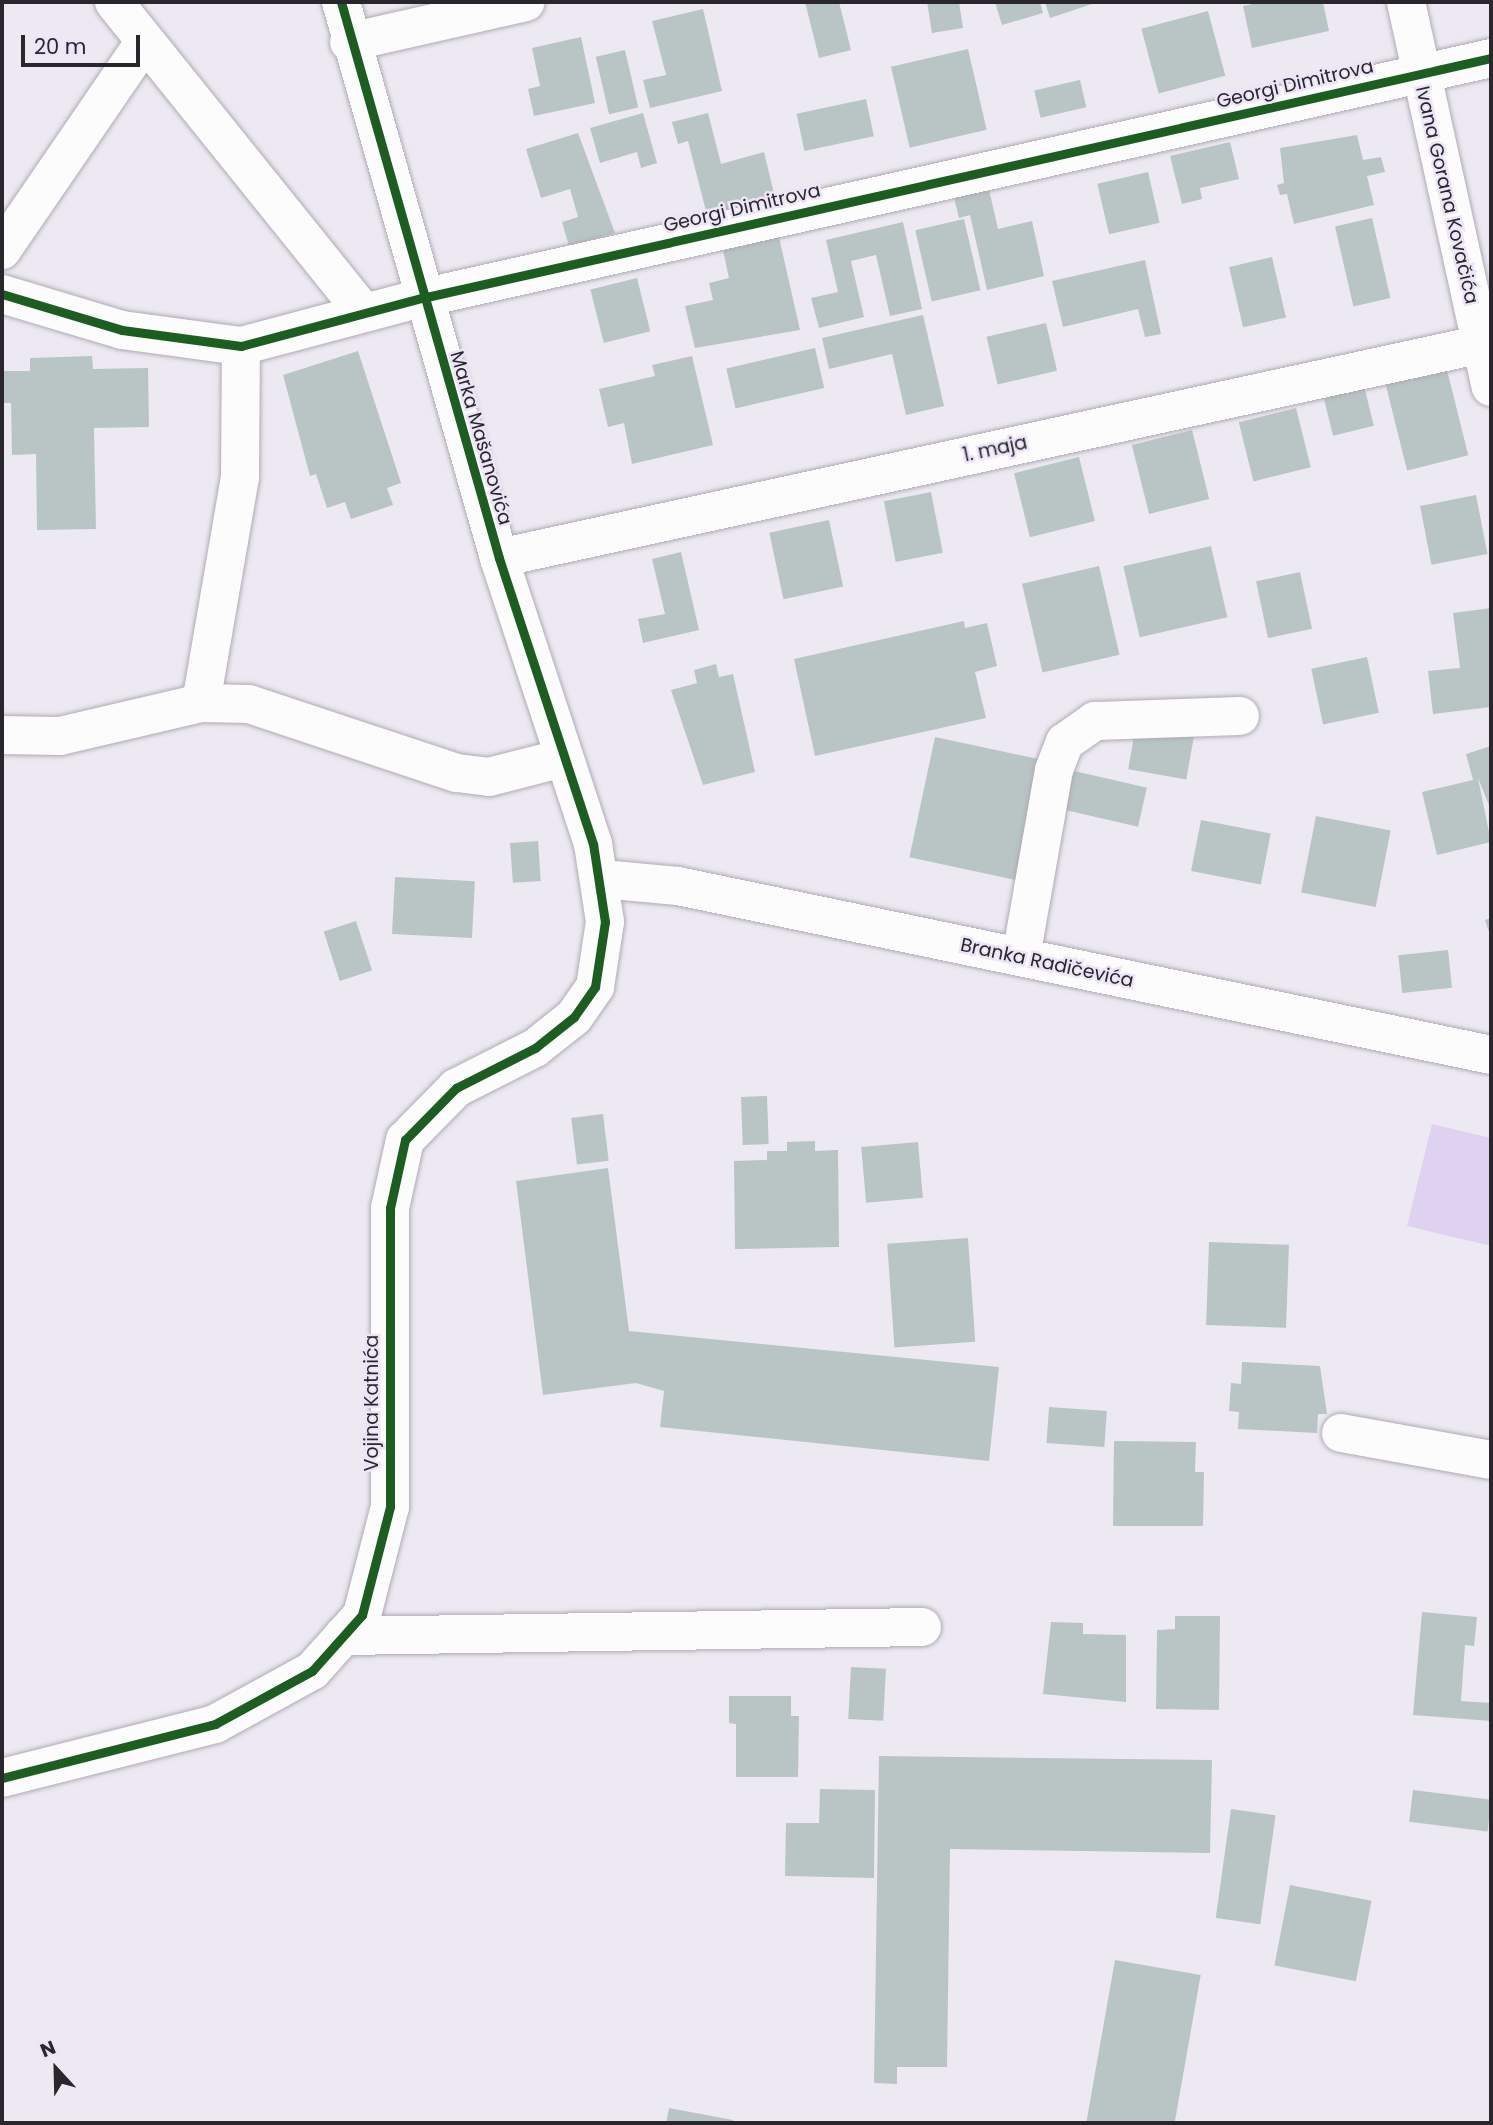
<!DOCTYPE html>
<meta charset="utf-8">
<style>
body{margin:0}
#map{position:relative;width:1493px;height:2125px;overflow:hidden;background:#ede9f3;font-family:Poppins,sans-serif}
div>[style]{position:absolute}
.green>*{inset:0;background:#dfd2f1}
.building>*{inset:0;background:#b9c5c4;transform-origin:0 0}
.roads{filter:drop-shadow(0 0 2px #aeabb3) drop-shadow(0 0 2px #aeabb3)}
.minor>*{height:38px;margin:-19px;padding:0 19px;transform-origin:19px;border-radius:19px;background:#fcfcfd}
.cycleway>*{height:9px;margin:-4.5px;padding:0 4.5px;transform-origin:4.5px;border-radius:4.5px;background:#1b5e20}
span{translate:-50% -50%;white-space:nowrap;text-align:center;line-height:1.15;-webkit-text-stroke:5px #ece5f7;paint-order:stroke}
.street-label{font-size:19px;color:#29262d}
.frame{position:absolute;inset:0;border:4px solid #29262d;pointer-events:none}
.north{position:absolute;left:21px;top:2034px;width:70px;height:70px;-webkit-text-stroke:5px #ece5f7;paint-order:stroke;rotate:338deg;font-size:19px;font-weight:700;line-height:28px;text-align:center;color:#29262d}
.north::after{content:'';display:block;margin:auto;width:24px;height:32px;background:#29262d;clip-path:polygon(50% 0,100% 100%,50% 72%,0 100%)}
.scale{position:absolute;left:21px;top:35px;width:119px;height:32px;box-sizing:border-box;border:4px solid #29262d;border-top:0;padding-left:9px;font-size:21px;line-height:24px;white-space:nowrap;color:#29262d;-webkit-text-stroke:5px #ece5f7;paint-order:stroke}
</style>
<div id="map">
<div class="green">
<div style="clip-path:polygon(1432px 1124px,1491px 1138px,1491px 1246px,1407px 1226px)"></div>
</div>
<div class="building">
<div style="clip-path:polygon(805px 2px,839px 2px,851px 50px,819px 58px)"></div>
<div style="clip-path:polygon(927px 2px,959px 2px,963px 28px,932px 33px)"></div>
<div style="clip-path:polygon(995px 2px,1040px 2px,1043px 13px,1002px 25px)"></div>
<div style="clip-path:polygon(1045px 2px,1098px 2px,1050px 18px)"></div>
<div style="clip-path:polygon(1262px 2px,1323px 2px,1329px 31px,1252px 48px,1243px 6px)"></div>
<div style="clip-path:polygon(703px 9px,722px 91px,650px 108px,643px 80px,666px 75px,652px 21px)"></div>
<div style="left:1208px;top:11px;width:67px;height:69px;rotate:75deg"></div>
<div style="clip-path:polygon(581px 37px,595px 103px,534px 116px,528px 89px,540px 86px,532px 48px)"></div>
<div style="left:968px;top:49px;width:83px;height:79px;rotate:77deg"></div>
<div style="left:625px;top:50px;width:59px;height:30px;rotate:77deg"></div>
<div style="left:1080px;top:80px;width:28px;height:47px;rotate:77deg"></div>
<div style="left:866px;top:99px;width:38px;height:71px;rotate:78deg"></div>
<div style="clip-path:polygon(643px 113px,657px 163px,641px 168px,637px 152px,600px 163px,590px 128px)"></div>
<div style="clip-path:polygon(708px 113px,721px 164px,764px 152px,776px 202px,708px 219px,688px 141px,678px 144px,672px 122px)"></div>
<div style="clip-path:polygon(578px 133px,615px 233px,569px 246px,562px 222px,578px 217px,570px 189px,541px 198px,526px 149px)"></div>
<div style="clip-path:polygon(1357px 135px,1363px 160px,1381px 157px,1385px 172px,1367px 176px,1374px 205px,1294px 224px,1287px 194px,1280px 195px,1277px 185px,1284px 183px,1280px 148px)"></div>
<div style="clip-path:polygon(1230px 142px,1239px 179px,1200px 188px,1202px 199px,1182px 204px,1170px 156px)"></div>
<div style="left:1148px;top:172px;width:52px;height:52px;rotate:77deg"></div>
<div style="clip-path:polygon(988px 185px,998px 229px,1032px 221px,1044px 276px,987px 290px,970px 215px,959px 218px,953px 193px)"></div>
<div style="left:1372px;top:218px;width:82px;height:38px;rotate:77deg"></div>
<div style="left:964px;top:219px;width:73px;height:50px;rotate:77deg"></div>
<div style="clip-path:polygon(903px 222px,922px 309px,890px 316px,876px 255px,851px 261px,864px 317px,819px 328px,811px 298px,838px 292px,826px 240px)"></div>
<div style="clip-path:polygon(779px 237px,800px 330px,695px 348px,685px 306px,713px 300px,709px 283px,729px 278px,723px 250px)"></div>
<div style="left:1272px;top:257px;width:62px;height:44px;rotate:77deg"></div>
<div style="clip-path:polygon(1145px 260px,1161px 334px,1145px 337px,1138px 309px,1063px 327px,1052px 281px)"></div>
<div style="left:637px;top:278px;width:55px;height:48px;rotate:76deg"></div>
<div style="clip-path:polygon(923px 315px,944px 406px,906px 415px,892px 354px,829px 369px,822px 338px)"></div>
<div style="left:1046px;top:323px;width:49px;height:61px;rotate:77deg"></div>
<div style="left:815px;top:348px;width:41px;height:91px;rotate:77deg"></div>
<div style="clip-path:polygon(358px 351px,401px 483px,387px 488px,393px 505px,351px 519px,345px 502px,327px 508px,316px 474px,310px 476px,283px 375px)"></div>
<div style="clip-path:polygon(92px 356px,93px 369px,148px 368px,149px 427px,94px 428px,96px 529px,37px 530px,36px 454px,12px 455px,11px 403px,2px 403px,2px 371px,30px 371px,30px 358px)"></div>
<div style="clip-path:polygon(692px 356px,713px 445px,632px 464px,624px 423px,608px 427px,599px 389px,655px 376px,652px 365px)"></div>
<div style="left:1446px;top:366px;width:92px;height:63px;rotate:76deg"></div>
<div style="left:1363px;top:382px;width:45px;height:42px;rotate:76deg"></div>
<div style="left:1296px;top:408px;width:61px;height:59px;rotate:76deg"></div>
<div style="left:1192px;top:430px;width:71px;height:62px;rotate:76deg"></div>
<div style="left:1079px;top:457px;width:66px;height:67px;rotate:76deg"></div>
<div style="left:931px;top:492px;width:62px;height:48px;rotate:79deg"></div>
<div style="left:1476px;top:495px;width:60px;height:57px;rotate:79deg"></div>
<div style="left:829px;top:520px;width:68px;height:61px;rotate:78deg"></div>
<div style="left:1211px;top:546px;width:73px;height:90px;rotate:77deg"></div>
<div style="clip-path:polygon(681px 552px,699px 630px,643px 643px,638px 619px,665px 614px,652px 559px)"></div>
<div style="left:1099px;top:566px;width:91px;height:79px;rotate:77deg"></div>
<div style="left:1300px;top:572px;width:58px;height:45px;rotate:78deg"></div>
<div style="clip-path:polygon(1491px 608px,1491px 707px,1433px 714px,1428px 671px,1460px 668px,1453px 613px)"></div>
<div style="clip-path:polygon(964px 621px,965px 628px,987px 623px,997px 666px,975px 672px,986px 718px,815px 756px,794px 659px)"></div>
<div style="left:1367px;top:657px;width:57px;height:57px;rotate:78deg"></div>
<div style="clip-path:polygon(716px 664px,719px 677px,733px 674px,755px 772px,703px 785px,671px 690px,697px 683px,694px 670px)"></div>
<div style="left:1136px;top:725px;width:59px;height:45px;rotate:10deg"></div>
<div style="left:935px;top:737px;width:118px;height:123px;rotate:12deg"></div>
<div style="clip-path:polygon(1491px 746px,1491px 810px,1478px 778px,1491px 842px,1437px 855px,1422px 792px,1473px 780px,1466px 754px)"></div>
<div style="left:1070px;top:770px;width:79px;height:40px;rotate:13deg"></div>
<div style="left:1316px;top:816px;width:76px;height:78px;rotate:11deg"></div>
<div style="left:1201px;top:820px;width:71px;height:52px;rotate:11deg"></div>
<div style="left:538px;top:841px;width:40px;height:28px;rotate:86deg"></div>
<div style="left:395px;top:877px;width:80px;height:57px;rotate:3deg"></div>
<div style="clip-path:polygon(1491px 918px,1491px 938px,1485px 920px)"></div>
<div style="left:356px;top:921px;width:52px;height:34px;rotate:72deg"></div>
<div style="left:1448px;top:950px;width:38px;height:50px;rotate:84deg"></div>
<div style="left:767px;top:1096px;width:48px;height:26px;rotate:88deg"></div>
<div style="left:603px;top:1114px;width:47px;height:32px;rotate:83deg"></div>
<div style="clip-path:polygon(815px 1141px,815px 1151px,838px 1150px,839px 1247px,735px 1249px,734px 1161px,767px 1160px,767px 1151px,787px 1151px,787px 1142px)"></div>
<div style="left:918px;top:1142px;width:56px;height:57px;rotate:85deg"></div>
<div style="clip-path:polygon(608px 1168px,629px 1331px,999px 1367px,989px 1461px,660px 1427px,664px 1391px,636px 1383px,543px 1395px,516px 1181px)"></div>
<div style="left:968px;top:1238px;width:104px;height:81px;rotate:86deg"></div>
<div style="left:1209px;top:1242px;width:80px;height:83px;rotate:2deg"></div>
<div style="clip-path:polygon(1242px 1362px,1320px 1366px,1327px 1414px,1318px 1414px,1317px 1433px,1238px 1429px,1239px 1412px,1229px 1411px,1231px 1383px,1241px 1384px)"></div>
<div style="left:1049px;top:1407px;width:58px;height:36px;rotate:4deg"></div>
<div style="clip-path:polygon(1114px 1441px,1196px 1442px,1195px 1472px,1204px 1472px,1203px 1526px,1113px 1526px)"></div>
<div style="clip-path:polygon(1422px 1612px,1477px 1617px,1474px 1646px,1465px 1645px,1461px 1701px,1491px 1703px,1491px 1721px,1413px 1715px)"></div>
<div style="clip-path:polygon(1175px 1616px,1220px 1616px,1219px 1710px,1156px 1709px,1157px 1630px,1175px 1629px)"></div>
<div style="clip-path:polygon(1051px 1622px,1083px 1623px,1083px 1634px,1126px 1635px,1126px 1702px,1043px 1694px)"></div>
<div style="left:851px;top:1667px;width:35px;height:52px;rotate:3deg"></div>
<div style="clip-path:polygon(729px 1696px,791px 1696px,791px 1716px,799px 1716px,798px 1777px,736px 1777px,736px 1724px,729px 1723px)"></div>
<div style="clip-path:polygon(879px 1756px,1212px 1760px,1210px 1853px,950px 1849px,947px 2067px,897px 2067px,897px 2084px,874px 2083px)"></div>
<div style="clip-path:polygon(820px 1789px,875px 1790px,874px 1878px,785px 1876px,786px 1823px,819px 1823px)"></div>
<div style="left:1413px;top:1790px;width:79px;height:32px;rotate:7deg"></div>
<div style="left:1231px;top:1809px;width:45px;height:110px;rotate:8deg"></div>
<div style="left:1290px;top:1885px;width:83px;height:82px;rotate:11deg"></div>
<div style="left:1115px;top:1960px;width:87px;height:166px;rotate:10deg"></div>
<div style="clip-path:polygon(669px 2108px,733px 2120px,732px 2123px,666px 2123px)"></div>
</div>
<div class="roads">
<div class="minor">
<div style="left:114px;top:2px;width:399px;rotate:51.2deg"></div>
<div style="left:1406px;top:2px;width:394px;rotate:77.6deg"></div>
<div style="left:349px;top:42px;width:181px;rotate:-12.7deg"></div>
<div style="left:2px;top:250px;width:250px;rotate:-55.6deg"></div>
<div style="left:2px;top:294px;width:125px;rotate:16.7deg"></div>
<div style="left:122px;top:330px;width:120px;rotate:7.7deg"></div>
<div style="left:241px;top:346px;width:187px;rotate:-14.9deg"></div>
<div style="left:422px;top:298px;width:1096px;rotate:-12.65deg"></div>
<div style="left:499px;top:558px;width:1015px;rotate:-12.28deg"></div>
<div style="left:201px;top:703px;width:228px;rotate:-80.2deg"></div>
<div style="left:240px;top:478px;width:132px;rotate:-89.6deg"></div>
<div style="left:2px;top:735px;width:58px;rotate:1deg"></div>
<div style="left:60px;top:736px;width:145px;rotate:-13.2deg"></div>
<div style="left:201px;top:703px;width:48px;rotate:1.2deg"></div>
<div style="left:249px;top:704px;width:219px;rotate:18.4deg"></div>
<div style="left:457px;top:773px;width:32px;rotate:7deg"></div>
<div style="left:489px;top:777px;width:76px;rotate:-14.4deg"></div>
<div style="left:602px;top:879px;width:76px;rotate:5.3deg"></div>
<div style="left:678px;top:886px;width:830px;rotate:11.74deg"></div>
<div style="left:1021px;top:957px;width:190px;rotate:-80deg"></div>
<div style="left:1054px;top:770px;width:30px;rotate:-69deg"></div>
<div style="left:1065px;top:742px;width:37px;rotate:-35deg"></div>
<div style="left:1095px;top:721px;width:145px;rotate:-2deg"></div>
<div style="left:1341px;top:1433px;width:152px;rotate:10.2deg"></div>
<div style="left:343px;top:1636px;width:579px;rotate:-0.89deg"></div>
<div style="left:2px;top:1778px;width:220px;rotate:-14.2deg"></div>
<div style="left:215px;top:1724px;width:111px;rotate:-28.7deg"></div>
<div style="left:312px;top:1671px;width:75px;rotate:-48.2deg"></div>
<div style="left:362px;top:1615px;width:112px;rotate:-75.5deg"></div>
<div style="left:390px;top:1507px;width:299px;rotate:-90deg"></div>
<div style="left:390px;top:1208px;width:70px;rotate:-77.6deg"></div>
<div style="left:405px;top:1140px;width:73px;rotate:-45.6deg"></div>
<div style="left:456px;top:1088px;width:89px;rotate:-26.9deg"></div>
<div style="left:535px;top:1048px;width:50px;rotate:-38.5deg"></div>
<div style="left:574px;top:1017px;width:37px;rotate:-55deg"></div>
<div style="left:595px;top:987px;width:66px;rotate:-81.3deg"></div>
<div style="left:605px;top:922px;width:79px;rotate:-98.7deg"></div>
<div style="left:593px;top:844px;width:301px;rotate:-108.2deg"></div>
<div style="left:499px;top:558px;width:578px;rotate:-105.86deg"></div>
</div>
</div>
<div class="cycleway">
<div style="left:2px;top:294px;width:125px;rotate:16.7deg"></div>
<div style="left:122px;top:330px;width:120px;rotate:7.7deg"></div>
<div style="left:241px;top:346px;width:187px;rotate:-14.9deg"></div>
<div style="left:422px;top:298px;width:1096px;rotate:-12.65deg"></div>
<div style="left:2px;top:1778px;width:220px;rotate:-14.2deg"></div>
<div style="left:215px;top:1724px;width:111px;rotate:-28.7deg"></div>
<div style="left:312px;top:1671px;width:75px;rotate:-48.2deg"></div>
<div style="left:362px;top:1615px;width:112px;rotate:-75.5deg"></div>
<div style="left:390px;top:1507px;width:299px;rotate:-90deg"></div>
<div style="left:390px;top:1208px;width:70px;rotate:-77.6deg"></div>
<div style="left:405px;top:1140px;width:73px;rotate:-45.6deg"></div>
<div style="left:456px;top:1088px;width:89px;rotate:-26.9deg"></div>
<div style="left:535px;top:1048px;width:50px;rotate:-38.5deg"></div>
<div style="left:574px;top:1017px;width:37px;rotate:-55deg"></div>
<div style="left:595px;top:987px;width:66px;rotate:-81.3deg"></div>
<div style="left:605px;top:922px;width:79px;rotate:-98.7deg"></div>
<div style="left:593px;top:844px;width:301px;rotate:-108.2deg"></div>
<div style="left:499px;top:558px;width:578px;rotate:-105.86deg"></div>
</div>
<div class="street-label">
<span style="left:1295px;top:84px;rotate:-13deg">Georgi Dimitrova</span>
<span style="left:1447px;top:195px;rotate:77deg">Ivana Gorana Kovačića</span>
<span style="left:742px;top:208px;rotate:-13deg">Georgi Dimitrova</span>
<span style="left:481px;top:438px;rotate:74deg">Marka Mašanovića</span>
<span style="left:995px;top:449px;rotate:-12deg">1. maja</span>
<span style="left:1047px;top:963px;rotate:12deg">Branka Radičevića</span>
<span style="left:372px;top:1403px;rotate:-90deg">Vojina Katnića</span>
</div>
<div class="frame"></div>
<div class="north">N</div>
<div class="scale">20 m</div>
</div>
